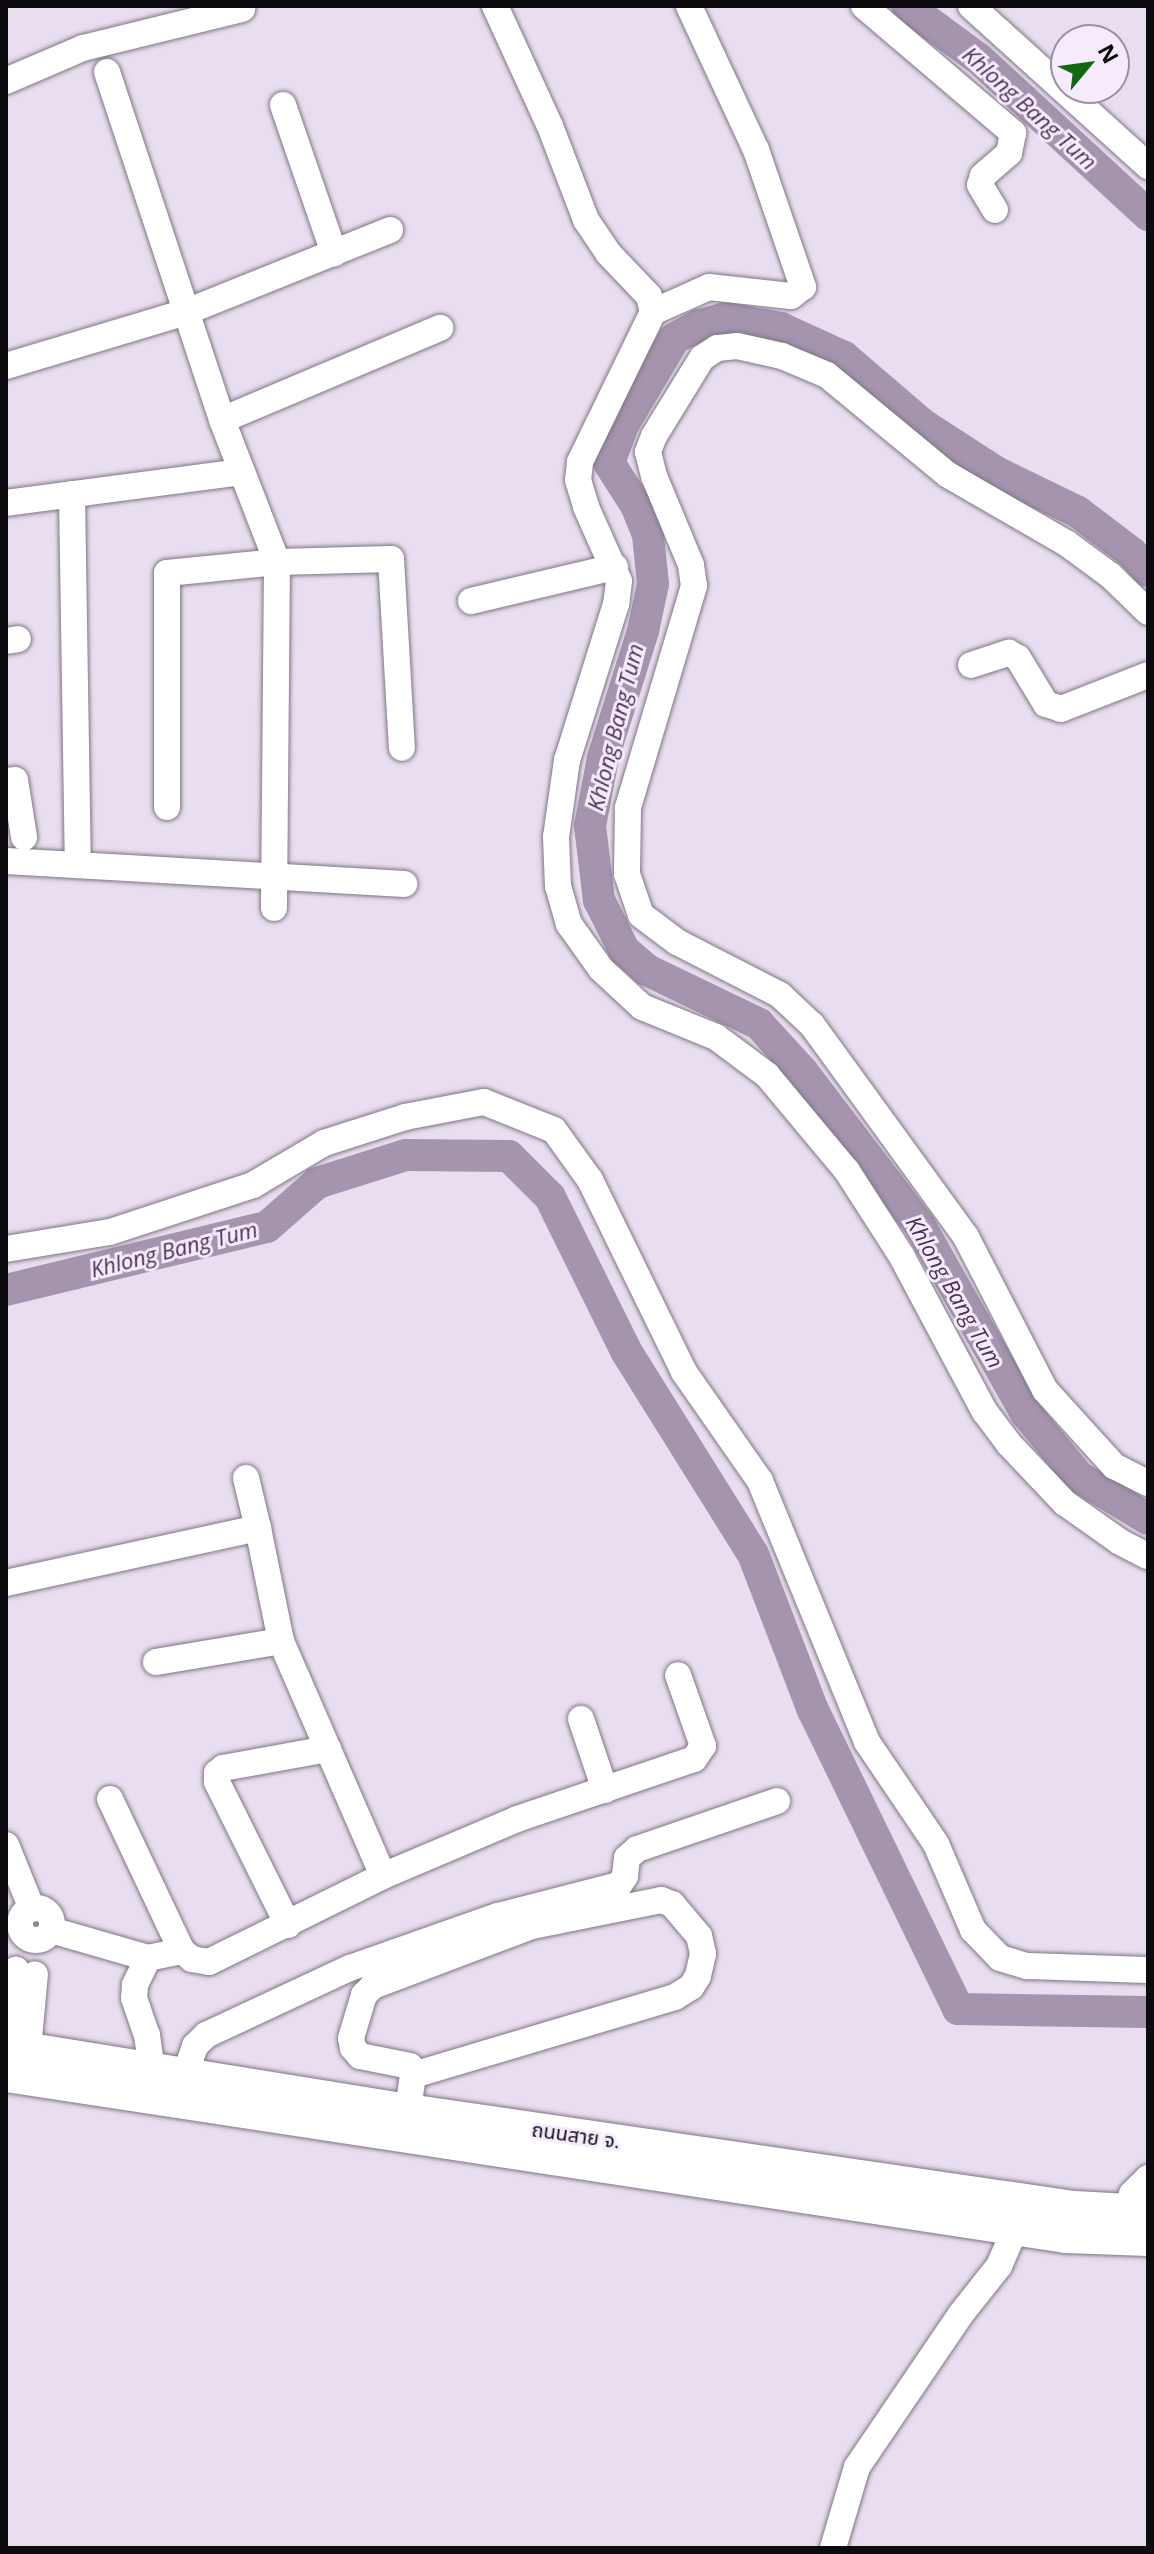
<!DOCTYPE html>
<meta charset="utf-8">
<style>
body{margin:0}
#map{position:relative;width:1154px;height:2554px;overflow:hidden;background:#e9deef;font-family:"Open Sans","Noto Sans Thai",sans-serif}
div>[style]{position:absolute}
.river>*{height:32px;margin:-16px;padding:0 16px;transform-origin:16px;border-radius:16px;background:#a494ae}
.roads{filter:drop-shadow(0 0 2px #7f7585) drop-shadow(0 0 2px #7f7585)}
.minor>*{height:26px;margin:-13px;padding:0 13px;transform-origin:13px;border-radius:13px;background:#fff}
.minor>.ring{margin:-13px;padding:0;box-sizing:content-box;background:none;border:26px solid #fff;border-radius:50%}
.major>*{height:32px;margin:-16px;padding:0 16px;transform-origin:16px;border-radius:16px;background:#fff}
span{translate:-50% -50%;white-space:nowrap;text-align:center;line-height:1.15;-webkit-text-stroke:6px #f6ebfd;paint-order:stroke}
.street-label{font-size:20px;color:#0e0b10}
.water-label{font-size:22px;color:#493057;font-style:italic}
.frame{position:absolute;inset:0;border:8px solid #0e0b10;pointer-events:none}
.north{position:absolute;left:1050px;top:24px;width:80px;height:80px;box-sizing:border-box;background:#f6ebfd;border:2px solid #99919e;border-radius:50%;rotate:61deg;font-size:22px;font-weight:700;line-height:32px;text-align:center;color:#0e0b10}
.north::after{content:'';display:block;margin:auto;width:28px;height:36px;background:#11680e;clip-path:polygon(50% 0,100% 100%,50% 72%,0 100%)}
</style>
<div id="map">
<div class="river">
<div style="left:907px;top:6px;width:89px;rotate:36.4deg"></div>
<div style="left:979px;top:59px;width:230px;rotate:42.7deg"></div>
<div style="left:1148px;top:571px;width:24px;rotate:-132deg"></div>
<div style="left:1132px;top:553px;width:68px;rotate:-142.8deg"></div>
<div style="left:1078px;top:512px;width:91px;rotate:-154deg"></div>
<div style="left:996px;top:472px;width:88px;rotate:-147deg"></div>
<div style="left:922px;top:424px;width:103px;rotate:-139.3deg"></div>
<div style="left:844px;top:357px;width:69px;rotate:-155.3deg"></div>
<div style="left:781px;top:328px;width:56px;rotate:-169.7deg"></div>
<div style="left:726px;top:318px;width:28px;rotate:165deg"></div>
<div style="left:699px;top:325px;width:29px;rotate:151deg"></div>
<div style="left:674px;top:339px;width:100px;rotate:120.7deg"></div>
<div style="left:623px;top:425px;width:40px;rotate:110.2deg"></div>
<div style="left:609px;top:463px;width:50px;rotate:57.3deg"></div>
<div style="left:636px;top:505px;width:32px;rotate:68deg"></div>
<div style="left:648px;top:535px;width:49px;rotate:84.2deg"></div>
<div style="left:653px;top:584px;width:48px;rotate:102deg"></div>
<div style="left:643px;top:631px;width:133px;rotate:107.5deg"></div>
<div style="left:603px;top:758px;width:69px;rotate:100.8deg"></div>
<div style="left:590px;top:826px;width:75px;rotate:83.1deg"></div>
<div style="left:599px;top:900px;width:56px;rotate:63.4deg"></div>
<div style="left:624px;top:950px;width:30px;rotate:41deg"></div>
<div style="left:647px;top:970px;width:124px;rotate:25.7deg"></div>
<div style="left:759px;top:1024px;width:64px;rotate:47.5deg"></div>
<div style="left:802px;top:1071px;width:195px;rotate:52.7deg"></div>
<div style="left:920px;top:1226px;width:215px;rotate:60.5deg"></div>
<div style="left:1026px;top:1413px;width:83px;rotate:50.4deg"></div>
<div style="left:1079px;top:1477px;width:81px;rotate:31.3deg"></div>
<div style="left:6px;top:1290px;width:268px;rotate:-13.6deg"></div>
<div style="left:267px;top:1227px;width:67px;rotate:-41.3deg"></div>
<div style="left:317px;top:1183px;width:93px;rotate:-17.5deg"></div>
<div style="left:406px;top:1155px;width:103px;rotate:0.6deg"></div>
<div style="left:509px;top:1156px;width:58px;rotate:45deg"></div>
<div style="left:550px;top:1197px;width:172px;rotate:63.7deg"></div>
<div style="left:626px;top:1351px;width:239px;rotate:58deg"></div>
<div style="left:753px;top:1554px;width:167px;rotate:69deg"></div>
<div style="left:813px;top:1710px;width:332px;rotate:64.1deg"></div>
<div style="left:958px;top:2009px;width:190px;rotate:0.9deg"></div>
</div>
<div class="roads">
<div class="minor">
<div style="left:495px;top:6px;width:132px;rotate:65.4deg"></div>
<div style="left:550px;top:126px;width:101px;rotate:69deg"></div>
<div style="left:586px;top:220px;width:40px;rotate:56deg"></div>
<div style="left:608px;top:253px;width:59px;rotate:46.4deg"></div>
<div style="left:649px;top:296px;width:16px;rotate:76deg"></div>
<div style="left:653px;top:312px;width:167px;rotate:116deg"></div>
<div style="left:580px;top:462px;width:18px;rotate:96deg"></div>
<div style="left:578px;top:480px;width:28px;rotate:73deg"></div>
<div style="left:586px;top:507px;width:81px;rotate:66deg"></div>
<div style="left:619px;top:581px;width:23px;rotate:97deg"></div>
<div style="left:616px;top:604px;width:164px;rotate:107.4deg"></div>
<div style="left:567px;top:760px;width:78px;rotate:98.1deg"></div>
<div style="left:556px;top:837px;width:49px;rotate:87.7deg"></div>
<div style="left:558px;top:886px;width:40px;rotate:74deg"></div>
<div style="left:569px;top:924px;width:55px;rotate:54.6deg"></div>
<div style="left:601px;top:969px;width:56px;rotate:42.8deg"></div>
<div style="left:642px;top:1007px;width:80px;rotate:22.1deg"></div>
<div style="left:716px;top:1037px;width:64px;rotate:36.7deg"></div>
<div style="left:767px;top:1075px;width:125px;rotate:50.2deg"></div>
<div style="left:847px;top:1171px;width:100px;rotate:57.3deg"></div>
<div style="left:901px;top:1255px;width:178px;rotate:61.9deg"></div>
<div style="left:985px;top:1412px;width:39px;rotate:53deg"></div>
<div style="left:1008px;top:1443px;width:83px;rotate:46.5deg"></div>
<div style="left:1065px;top:1503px;width:67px;rotate:35.3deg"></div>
<div style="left:1120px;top:1542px;width:31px;rotate:27deg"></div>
<div style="left:864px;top:6px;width:196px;rotate:40.4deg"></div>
<div style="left:1013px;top:133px;width:20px;rotate:101deg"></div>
<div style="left:1009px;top:153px;width:35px;rotate:139deg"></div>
<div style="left:983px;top:176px;width:9px;rotate:108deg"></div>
<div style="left:980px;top:185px;width:29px;rotate:59deg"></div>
<div style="left:971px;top:6px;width:239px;rotate:42.1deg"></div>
<div style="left:107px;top:72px;width:367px;rotate:71.7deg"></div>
<div style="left:222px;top:420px;width:152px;rotate:68.8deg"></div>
<div style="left:277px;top:562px;width:346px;rotate:90.5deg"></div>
<div style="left:6px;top:81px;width:84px;rotate:-23.2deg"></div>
<div style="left:83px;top:48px;width:164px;rotate:-13.8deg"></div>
<div style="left:283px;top:105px;width:157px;rotate:71deg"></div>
<div style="left:653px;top:312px;width:61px;rotate:-24.1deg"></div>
<div style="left:709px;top:287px;width:82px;rotate:6.3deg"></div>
<div style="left:791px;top:296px;width:15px;rotate:-37deg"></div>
<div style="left:803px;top:287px;width:145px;rotate:-108.9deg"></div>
<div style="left:756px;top:150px;width:159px;rotate:-115deg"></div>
<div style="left:6px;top:366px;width:188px;rotate:-16.7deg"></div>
<div style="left:186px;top:312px;width:220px;rotate:-21.9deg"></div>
<div style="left:222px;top:420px;width:237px;rotate:-22.9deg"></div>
<div style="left:72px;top:494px;width:371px;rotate:89.1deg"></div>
<div style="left:6px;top:503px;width:236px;rotate:-7.5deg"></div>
<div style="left:471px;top:601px;width:148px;rotate:-13.3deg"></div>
<div style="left:1148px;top:612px;width:52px;rotate:-135.8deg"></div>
<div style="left:1111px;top:576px;width:56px;rotate:-143.7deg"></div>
<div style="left:1066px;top:543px;width:136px;rotate:-150deg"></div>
<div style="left:948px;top:475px;width:157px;rotate:-140.4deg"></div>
<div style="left:827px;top:375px;width:49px;rotate:-157.1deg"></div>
<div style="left:782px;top:356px;width:46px;rotate:-167.5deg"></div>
<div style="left:737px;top:346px;width:20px;rotate:174deg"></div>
<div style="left:717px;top:348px;width:18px;rotate:146deg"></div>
<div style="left:702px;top:358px;width:92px;rotate:121.6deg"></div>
<div style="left:654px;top:436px;width:17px;rotate:111deg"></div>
<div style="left:648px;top:452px;width:25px;rotate:76deg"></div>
<div style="left:654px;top:476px;width:96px;rotate:67.4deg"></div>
<div style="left:691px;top:565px;width:21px;rotate:82deg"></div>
<div style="left:694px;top:586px;width:232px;rotate:106.6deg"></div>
<div style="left:628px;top:808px;width:66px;rotate:90.9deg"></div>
<div style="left:627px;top:874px;width:43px;rotate:71.1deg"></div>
<div style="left:641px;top:915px;width:45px;rotate:36.9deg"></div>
<div style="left:677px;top:942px;width:116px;rotate:27.2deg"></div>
<div style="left:780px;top:995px;width:44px;rotate:43.2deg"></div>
<div style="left:812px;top:1025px;width:262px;rotate:54deg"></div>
<div style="left:966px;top:1237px;width:172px;rotate:62.7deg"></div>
<div style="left:1045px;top:1390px;width:103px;rotate:47.8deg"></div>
<div style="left:1114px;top:1466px;width:38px;rotate:27deg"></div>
<div style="left:6px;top:641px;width:12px;rotate:-9deg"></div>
<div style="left:971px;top:665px;width:40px;rotate:-18deg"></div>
<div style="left:1009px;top:653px;width:10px;rotate:29deg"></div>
<div style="left:1018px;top:658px;width:54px;rotate:58.7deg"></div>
<div style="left:1046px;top:704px;width:16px;rotate:18deg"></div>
<div style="left:1061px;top:709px;width:93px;rotate:-21.3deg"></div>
<div style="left:6px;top:781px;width:9px;rotate:-6deg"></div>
<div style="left:15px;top:780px;width:58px;rotate:81deg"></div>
<div style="left:167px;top:807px;width:234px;rotate:-90deg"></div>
<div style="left:167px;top:573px;width:111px;rotate:-5.7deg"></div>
<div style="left:277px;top:562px;width:114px;rotate:-1.5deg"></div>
<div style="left:391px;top:559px;width:189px;rotate:86.7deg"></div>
<div style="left:6px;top:861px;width:399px;rotate:3.3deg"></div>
<div style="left:6px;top:1249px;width:105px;rotate:-9.3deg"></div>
<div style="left:110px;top:1232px;width:151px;rotate:-18.2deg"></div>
<div style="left:253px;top:1185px;width:82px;rotate:-30.6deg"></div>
<div style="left:324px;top:1143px;width:85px;rotate:-17.8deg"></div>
<div style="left:405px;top:1117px;width:80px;rotate:-10.8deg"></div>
<div style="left:484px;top:1102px;width:75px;rotate:21.8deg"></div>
<div style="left:554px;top:1130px;width:62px;rotate:54.2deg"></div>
<div style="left:590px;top:1180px;width:214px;rotate:63.9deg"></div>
<div style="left:684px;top:1372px;width:133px;rotate:55.1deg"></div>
<div style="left:760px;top:1481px;width:282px;rotate:67.7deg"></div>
<div style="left:867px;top:1742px;width:123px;rotate:55.9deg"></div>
<div style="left:936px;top:1844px;width:94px;rotate:66.7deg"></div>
<div style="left:973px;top:1930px;width:39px;rotate:46deg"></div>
<div style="left:1000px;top:1958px;width:28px;rotate:17deg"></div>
<div style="left:1027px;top:1966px;width:121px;rotate:1.9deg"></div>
<div style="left:246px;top:1478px;width:51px;rotate:76.5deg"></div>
<div style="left:6px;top:1583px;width:258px;rotate:-12.3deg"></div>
<div style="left:258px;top:1528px;width:115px;rotate:78.5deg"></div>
<div style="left:281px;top:1641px;width:256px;rotate:66.5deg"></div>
<div style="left:156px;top:1662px;width:127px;rotate:-9.5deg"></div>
<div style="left:581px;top:1719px;width:75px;rotate:71.3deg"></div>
<div style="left:110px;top:1799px;width:168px;rotate:64.7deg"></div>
<div style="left:182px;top:1951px;width:13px;rotate:39deg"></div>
<div style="left:192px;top:1959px;width:17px;rotate:10deg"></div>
<div style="left:209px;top:1962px;width:194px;rotate:-26.3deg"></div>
<div style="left:383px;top:1876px;width:146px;rotate:-23deg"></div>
<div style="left:517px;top:1819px;width:187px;rotate:-18.7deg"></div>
<div style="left:694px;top:1759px;width:16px;rotate:-55deg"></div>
<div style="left:703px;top:1746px;width:75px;rotate:-109.4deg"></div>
<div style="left:6px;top:1845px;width:69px;rotate:67.9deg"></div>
<div class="ring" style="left:20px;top:1908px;width:6px;height:6px"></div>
<div style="left:288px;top:1925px;width:160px;rotate:-116.4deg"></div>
<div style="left:217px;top:1782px;width:9px;rotate:-90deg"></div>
<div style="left:217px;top:1773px;width:8px;rotate:-40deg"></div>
<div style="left:223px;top:1768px;width:107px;rotate:-10.3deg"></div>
<div style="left:51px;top:1930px;width:101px;rotate:16.1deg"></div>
<div style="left:148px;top:1958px;width:35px;rotate:-12deg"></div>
<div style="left:148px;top:1958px;width:30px;rotate:116deg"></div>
<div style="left:135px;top:1985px;width:13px;rotate:94deg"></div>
<div style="left:134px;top:1998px;width:39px;rotate:71deg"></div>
<div style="left:147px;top:2035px;width:35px;rotate:82deg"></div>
<div style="left:7px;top:2045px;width:76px;rotate:-83.2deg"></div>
<div style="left:28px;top:2049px;width:75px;rotate:-84.7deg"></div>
<div style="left:185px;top:2075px;width:31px;rotate:-71deg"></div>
<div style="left:195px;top:2046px;width:16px;rotate:-45deg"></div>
<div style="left:206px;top:2035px;width:159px;rotate:-25deg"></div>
<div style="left:350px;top:1968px;width:157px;rotate:-19.4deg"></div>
<div style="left:498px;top:1916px;width:125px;rotate:-14.4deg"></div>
<div style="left:619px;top:1885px;width:11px;rotate:-56deg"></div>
<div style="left:625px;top:1876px;width:18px;rotate:-84deg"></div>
<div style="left:627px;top:1858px;width:13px;rotate:-42deg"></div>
<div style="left:637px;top:1849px;width:148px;rotate:-18.9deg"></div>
<div style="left:408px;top:2110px;width:35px;rotate:-82deg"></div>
<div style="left:413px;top:2075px;width:9px;rotate:-108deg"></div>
<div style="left:410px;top:2066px;width:51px;rotate:-168.7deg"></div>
<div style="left:360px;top:2056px;width:11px;rotate:-131deg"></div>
<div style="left:353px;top:2048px;width:10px;rotate:-101deg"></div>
<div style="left:351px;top:2038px;width:45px;rotate:-73.2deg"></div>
<div style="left:364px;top:1995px;width:13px;rotate:-45deg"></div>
<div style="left:373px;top:1986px;width:170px;rotate:-20.7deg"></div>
<div style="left:532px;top:1926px;width:132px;rotate:-11.4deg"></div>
<div style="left:661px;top:1900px;width:12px;rotate:20deg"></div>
<div style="left:672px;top:1904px;width:42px;rotate:49.8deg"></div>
<div style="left:699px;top:1936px;width:18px;rotate:77deg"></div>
<div style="left:703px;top:1954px;width:23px;rotate:103deg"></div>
<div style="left:698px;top:1976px;width:13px;rotate:122deg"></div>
<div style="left:691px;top:1987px;width:19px;rotate:148deg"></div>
<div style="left:675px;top:1997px;width:273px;rotate:163.4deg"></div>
<div style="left:1126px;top:2210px;width:17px;rotate:-69deg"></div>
<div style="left:1132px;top:2194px;width:23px;rotate:-45deg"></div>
<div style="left:833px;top:2548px;width:84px;rotate:-73.5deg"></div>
<div style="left:857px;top:2467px;width:185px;rotate:-55.8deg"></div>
<div style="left:961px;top:2314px;width:61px;rotate:-51.6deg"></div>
<div style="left:999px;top:2266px;width:40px;rotate:-66.6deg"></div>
</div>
<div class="major">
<div style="left:6px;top:2045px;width:407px;rotate:9.2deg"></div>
<div style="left:408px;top:2110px;width:673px;rotate:8.29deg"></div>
<div style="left:1074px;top:2207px;width:74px;rotate:3.1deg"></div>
<div style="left:6px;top:2076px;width:1072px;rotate:8.64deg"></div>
<div style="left:1066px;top:2237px;width:82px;rotate:2.1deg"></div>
</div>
</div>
<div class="street-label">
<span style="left:576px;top:2135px;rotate:8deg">ถนนสาย จ.</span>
</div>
<div class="water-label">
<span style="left:1030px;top:108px;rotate:42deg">Khlong Bang Tum</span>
<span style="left:615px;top:727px;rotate:-76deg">Khlong Bang Tum</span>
<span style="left:174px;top:1249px;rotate:-14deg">Khlong Bang Tum</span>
<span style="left:955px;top:1292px;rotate:60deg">Khlong Bang Tum</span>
</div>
<div class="frame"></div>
<div class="north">N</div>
</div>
